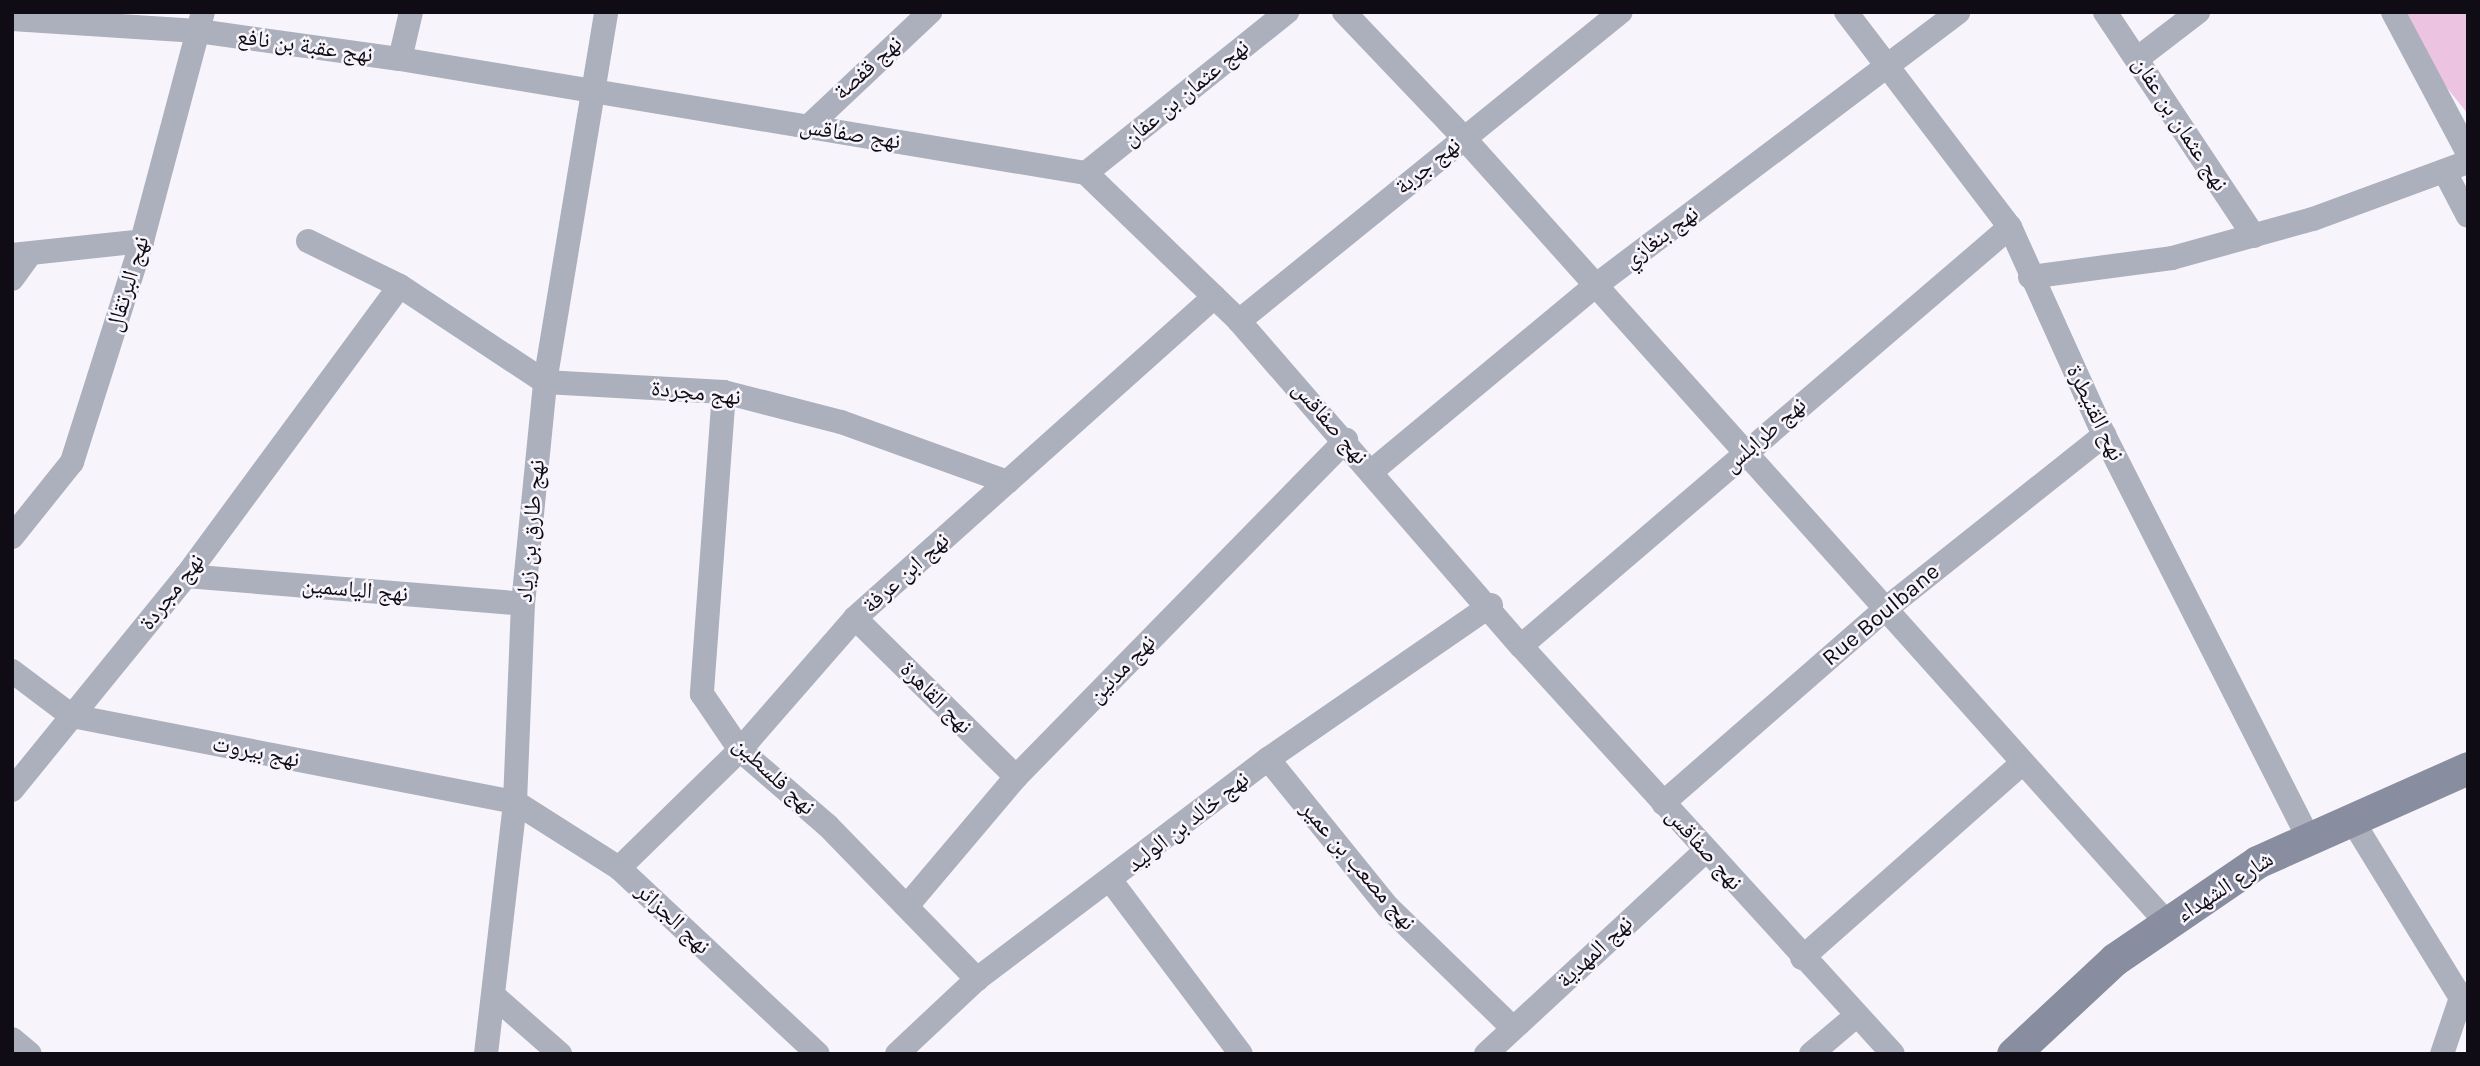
<!DOCTYPE html>
<meta charset="utf-8">
<style>
body{margin:0}
#map{position:relative;width:2480px;height:1066px;overflow:hidden;background:#f7f5fb;font-family:Karla,"Noto Naskh Arabic",sans-serif}
div>[style]{position:absolute}
.building>*{inset:0;background:#ecc4e2}
.minor>*{height:24px;margin:-12px;padding:0 12px;transform-origin:12px;border-radius:12px;background:#acafbc}
.secondary>*{height:33px;margin:-16.5px;padding:0 16.5px;transform-origin:16.5px;border-radius:16.5px;background:#888d9f}
span{translate:-50% -50%;white-space:nowrap;text-align:center;line-height:1.15;-webkit-text-stroke:5px #f7f5fb;paint-order:stroke}
.street-label{font-size:23px;color:#100c15}
.frame{position:absolute;inset:0;border:14px solid #100c15;pointer-events:none}
</style>
<div id="map">
<div class="building">
<div style="clip-path:polygon(2404px 12px,2468px 12px,2468px 114px,2422px 57px)"></div>
</div>
<div class="minor">
<div style="left:1344px;top:12px;width:173px;rotate:46.4deg"></div>
<div style="left:1463px;top:137px;width:1057px;rotate:48.15deg"></div>
<div style="left:1846px;top:12px;width:270px;rotate:52.7deg"></div>
<div style="left:2010px;top:227px;width:228px;rotate:65.7deg"></div>
<div style="left:2104px;top:435px;width:451px;rotate:63.1deg"></div>
<div style="left:2105px;top:12px;width:269px;rotate:56.4deg"></div>
<div style="left:2393px;top:12px;width:160px;rotate:62deg"></div>
<div style="left:12px;top:19px;width:186px;rotate:3.7deg"></div>
<div style="left:198px;top:31px;width:204px;rotate:7.9deg"></div>
<div style="left:400px;top:59px;width:695px;rotate:9.44deg"></div>
<div style="left:1086px;top:173px;width:213px;rotate:44deg"></div>
<div style="left:1239px;top:321px;width:430px;rotate:49.1deg"></div>
<div style="left:1521px;top:646px;width:552px;rotate:47.64deg"></div>
<div style="left:2138px;top:58px;width:76px;rotate:-37.5deg"></div>
<div style="left:400px;top:59px;width:48px;rotate:-76.8deg"></div>
<div style="left:808px;top:127px;width:168px;rotate:-43.3deg"></div>
<div style="left:1086px;top:173px;width:258px;rotate:-38.7deg"></div>
<div style="left:2446px;top:174px;width:47px;rotate:62.4deg"></div>
<div style="left:308px;top:241px;width:102px;rotate:26.1deg"></div>
<div style="left:12px;top:255px;width:131px;rotate:-6.1deg"></div>
<div style="left:2030px;top:277px;width:143px;rotate:-7.6deg"></div>
<div style="left:2172px;top:258px;width:146px;rotate:-15.5deg"></div>
<div style="left:2313px;top:219px;width:165px;rotate:-20.2deg"></div>
<div style="left:12px;top:279px;width:29px;rotate:-54deg"></div>
<div style="left:1239px;top:321px;width:491px;rotate:-39deg"></div>
<div style="left:724px;top:392px;width:303px;rotate:94.2deg"></div>
<div style="left:702px;top:694px;width:68px;rotate:55.8deg"></div>
<div style="left:740px;top:750px;width:116px;rotate:40.8deg"></div>
<div style="left:828px;top:826px;width:214px;rotate:45.8deg"></div>
<div style="left:1372px;top:471px;width:290px;rotate:-39.7deg"></div>
<div style="left:1595px;top:286px;width:455px;rotate:-37deg"></div>
<div style="left:12px;top:537px;width:96px;rotate:-51.3deg"></div>
<div style="left:72px;top:462px;width:232px;rotate:-72.4deg"></div>
<div style="left:142px;top:241px;width:237px;rotate:-75.1deg"></div>
<div style="left:186px;top:576px;width:338px;rotate:4.7deg"></div>
<div style="left:855px;top:618px;width:226px;rotate:44.6deg"></div>
<div style="left:1521px;top:646px;width:644px;rotate:-40.59deg"></div>
<div style="left:12px;top:671px;width:75px;rotate:36.9deg"></div>
<div style="left:72px;top:716px;width:451px;rotate:11deg"></div>
<div style="left:515px;top:802px;width:123px;rotate:32.4deg"></div>
<div style="left:619px;top:868px;width:272px;rotate:43.1deg"></div>
<div style="left:1268px;top:759px;width:191px;rotate:51deg"></div>
<div style="left:1388px;top:907px;width:174px;rotate:44.1deg"></div>
<div style="left:12px;top:790px;width:276px;rotate:-50.9deg"></div>
<div style="left:186px;top:576px;width:360px;rotate:-53.6deg"></div>
<div style="left:400px;top:286px;width:174px;rotate:33.5deg"></div>
<div style="left:545px;top:382px;width:179px;rotate:3.2deg"></div>
<div style="left:724px;top:392px;width:121px;rotate:14.4deg"></div>
<div style="left:841px;top:422px;width:177px;rotate:19.8deg"></div>
<div style="left:1663px;top:803px;width:292px;rotate:-41.1deg"></div>
<div style="left:1883px;top:611px;width:283px;rotate:-38.5deg"></div>
<div style="left:2352px;top:820px;width:209px;rotate:58.5deg"></div>
<div style="left:619px;top:868px;width:169px;rotate:-44.3deg"></div>
<div style="left:740px;top:750px;width:175px;rotate:-48.9deg"></div>
<div style="left:855px;top:618px;width:482px;rotate:-41.8deg"></div>
<div style="left:1111px;top:881px;width:216px;rotate:53.1deg"></div>
<div style="left:907px;top:906px;width:169px;rotate:-49.8deg"></div>
<div style="left:1016px;top:777px;width:472px;rotate:-45.6deg"></div>
<div style="left:1802px;top:958px;width:291px;rotate:-41.5deg"></div>
<div style="left:494px;top:996px;width:88px;rotate:41.3deg"></div>
<div style="left:12px;top:1039px;width:23px;rotate:40deg"></div>
<div style="left:486px;top:1054px;width:254px;rotate:-83.4deg"></div>
<div style="left:515px;top:802px;width:198px;rotate:-87.7deg"></div>
<div style="left:523px;top:604px;width:223px;rotate:-84.3deg"></div>
<div style="left:545px;top:382px;width:375px;rotate:-80.6deg"></div>
<div style="left:897px;top:1054px;width:110px;rotate:-43.2deg"></div>
<div style="left:977px;top:979px;width:365px;rotate:-37.1deg"></div>
<div style="left:1268px;top:759px;width:271px;rotate:-34.6deg"></div>
<div style="left:1486px;top:1054px;width:299px;rotate:-42.8deg"></div>
<div style="left:1811px;top:1054px;width:59px;rotate:-40.2deg"></div>
<div style="left:2442px;top:1054px;width:59px;rotate:-71.3deg"></div>
<div style="left:2461px;top:998px;width:8px;rotate:-30deg"></div>
</div>
<div class="secondary">
<div style="left:2013px;top:1054px;width:139px;rotate:-43deg"></div>
<div style="left:2115px;top:959px;width:172px;rotate:-34.3deg"></div>
<div style="left:2257px;top:862px;width:231px;rotate:-24deg"></div>
</div>
<div class="street-label">
<span style="left:305px;top:46px;rotate:8deg">نهج عقبة بن نافع</span>
<span style="left:868px;top:68px;rotate:-42deg">نهج قفصة</span>
<span style="left:1186px;top:93px;rotate:-39deg">نهج عثمان بن عفان</span>
<span style="left:2180px;top:124px;rotate:57deg">نهج عثمان بن عفان</span>
<span style="left:850px;top:134px;rotate:9deg">نهج صفاقس</span>
<span style="left:1428px;top:166px;rotate:-39deg">نهج جربة</span>
<span style="left:1661px;top:237px;rotate:-37deg">نهج بنغازي</span>
<span style="left:128px;top:284px;rotate:-73deg">نهج البرتقال</span>
<span style="left:696px;top:393px;rotate:6deg">نهج مجردة</span>
<span style="left:2095px;top:413px;rotate:64deg">نهح القنيطرة</span>
<span style="left:1330px;top:423px;rotate:49deg">نهج صفاقس</span>
<span style="left:1765px;top:435px;rotate:-41deg">نهج طرابلس</span>
<span style="left:531px;top:531px;rotate:-85deg">نهج طارق بن زياد</span>
<span style="left:906px;top:573px;rotate:-42deg">نهج ابن عرفة</span>
<span style="left:355px;top:590px;rotate:5deg">نهج الياسمين</span>
<span style="left:172px;top:592px;rotate:-52deg">نهج مجردة</span>
<span style="left:1881px;top:615px;rotate:-40deg">Rue Boulbane</span>
<span style="left:1122px;top:669px;rotate:-46deg">نهج مدنين</span>
<span style="left:936px;top:698px;rotate:45deg">نهج القاهرة</span>
<span style="left:256px;top:752px;rotate:11deg">نهج بيروت</span>
<span style="left:774px;top:776px;rotate:43deg">نهج فلسطين</span>
<span style="left:1188px;top:822px;rotate:-38deg">نهج خالد بن الوليد</span>
<span style="left:1704px;top:849px;rotate:48deg">نهج صفاقس</span>
<span style="left:1358px;top:866px;rotate:49deg">نهج مصعب بن عمير</span>
<span style="left:2225px;top:887px;rotate:-33deg">شارع الشهداء</span>
<span style="left:673px;top:919px;rotate:43deg">نهج الجزائر</span>
<span style="left:1595px;top:952px;rotate:-43deg">نهج المهدية</span>
</div>
<div class="frame"></div>
</div>
